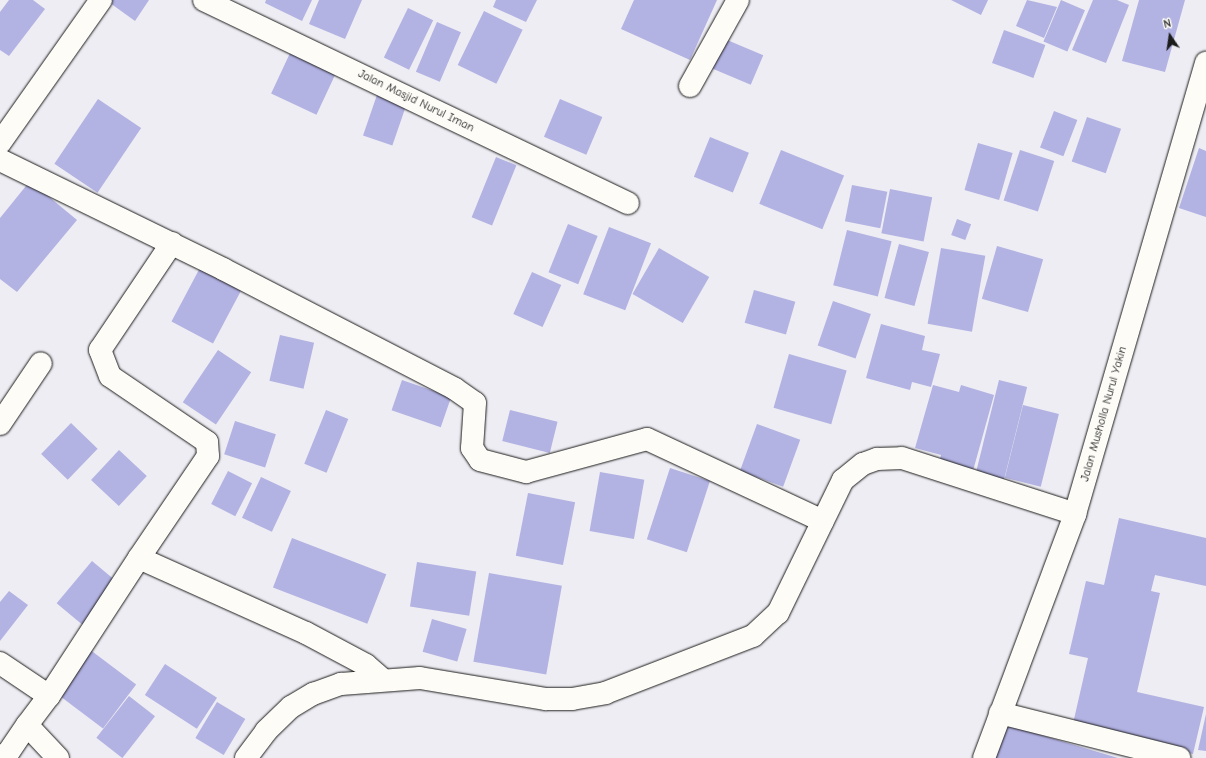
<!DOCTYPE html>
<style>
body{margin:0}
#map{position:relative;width:1206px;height:758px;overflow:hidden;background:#eeedf3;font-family:"Comic Neue",sans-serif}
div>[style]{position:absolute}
.building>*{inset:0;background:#b2b2e3;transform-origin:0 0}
.roads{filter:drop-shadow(0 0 1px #1c1c1c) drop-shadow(0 0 1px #1c1c1c)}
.minor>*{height:22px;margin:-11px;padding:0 11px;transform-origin:11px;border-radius:11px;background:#fdfcf7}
span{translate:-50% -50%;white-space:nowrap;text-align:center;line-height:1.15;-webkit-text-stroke:3px #fdfcf7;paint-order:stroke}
.street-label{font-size:12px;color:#1c1c1c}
.north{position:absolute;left:1150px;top:16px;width:40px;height:40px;-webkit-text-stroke:3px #fdfcf7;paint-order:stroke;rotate:347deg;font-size:11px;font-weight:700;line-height:16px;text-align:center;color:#1c1c1c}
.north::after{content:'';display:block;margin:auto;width:14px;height:18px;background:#1c1c1c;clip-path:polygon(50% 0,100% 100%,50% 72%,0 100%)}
</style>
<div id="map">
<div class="building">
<div style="clip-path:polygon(9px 0,33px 0,45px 9px,9px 56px,0 50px,0 12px)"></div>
<div style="clip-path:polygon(112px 0,149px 0,135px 21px,110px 3px)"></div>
<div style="clip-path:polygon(266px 0,312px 0,302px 21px,265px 3px)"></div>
<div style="clip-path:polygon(319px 0,362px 0,345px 39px,309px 24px)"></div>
<div style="clip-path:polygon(496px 0,537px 0,526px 22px,493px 7px)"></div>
<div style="clip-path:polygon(634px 0,717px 0,690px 60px,621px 29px)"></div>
<div style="clip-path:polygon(951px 0,988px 0,981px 15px)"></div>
<div style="clip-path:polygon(1027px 0,1057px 7px,1044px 38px,1016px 26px)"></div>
<div style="left:1061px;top:0;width:26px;height:45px;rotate:23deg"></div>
<div style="clip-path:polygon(1093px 0,1117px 0,1129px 5px,1106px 63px,1072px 50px)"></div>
<div style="clip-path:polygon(1139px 0,1185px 0,1165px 72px,1122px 61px)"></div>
<div style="left:408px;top:8px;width:28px;height:55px;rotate:26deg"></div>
<div style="left:484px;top:11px;width:43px;height:60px;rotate:26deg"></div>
<div style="left:437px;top:22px;width:26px;height:54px;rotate:23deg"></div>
<div style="left:1004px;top:30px;width:44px;height:35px;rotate:20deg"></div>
<div style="left:720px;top:37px;width:47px;height:32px;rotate:23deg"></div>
<div style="left:291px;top:51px;width:50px;height:47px;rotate:25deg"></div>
<div style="left:378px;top:92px;width:31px;height:46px;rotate:19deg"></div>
<div style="left:98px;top:99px;width:52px;height:78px;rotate:34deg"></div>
<div style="left:560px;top:99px;width:46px;height:41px;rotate:23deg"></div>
<div style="left:1054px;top:111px;width:25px;height:39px;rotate:21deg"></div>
<div style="left:1087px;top:117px;width:36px;height:47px;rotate:19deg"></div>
<div style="left:710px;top:137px;width:42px;height:43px;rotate:22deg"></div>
<div style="left:978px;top:143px;width:36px;height:49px;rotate:16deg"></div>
<div style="clip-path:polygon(1199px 148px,1206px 151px,1206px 217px,1179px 208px)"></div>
<div style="left:781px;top:150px;width:68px;height:58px;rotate:22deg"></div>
<div style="left:1020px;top:150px;width:36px;height:53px;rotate:18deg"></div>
<div style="left:496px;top:157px;width:22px;height:65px;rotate:22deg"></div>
<div style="clip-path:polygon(30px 181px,77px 220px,17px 292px,0 279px,0 218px)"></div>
<div style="left:852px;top:185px;width:36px;height:37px;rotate:11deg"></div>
<div style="left:890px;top:189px;width:43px;height:45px;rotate:11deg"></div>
<div style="left:957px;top:219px;width:15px;height:17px;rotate:20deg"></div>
<div style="left:568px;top:224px;width:32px;height:52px;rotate:22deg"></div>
<div style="left:609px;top:227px;width:45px;height:72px;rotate:21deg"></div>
<div style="left:847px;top:230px;width:46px;height:57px;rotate:14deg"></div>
<div style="left:899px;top:244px;width:31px;height:56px;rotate:15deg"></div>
<div style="left:997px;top:246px;width:48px;height:55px;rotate:16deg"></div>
<div style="left:659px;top:248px;width:58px;height:53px;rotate:30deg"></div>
<div style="left:941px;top:248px;width:45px;height:77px;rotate:10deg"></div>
<div style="left:202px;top:264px;width:47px;height:65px;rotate:28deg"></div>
<div style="left:532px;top:272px;width:32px;height:46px;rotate:24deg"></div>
<div style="left:754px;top:290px;width:43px;height:34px;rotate:16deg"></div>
<div style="left:833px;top:301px;width:40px;height:47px;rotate:19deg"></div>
<div style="clip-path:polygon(881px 324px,925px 336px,922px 350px,940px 354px,931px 387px,912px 382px,910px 390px,866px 378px)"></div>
<div style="left:280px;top:335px;width:35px;height:47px;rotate:13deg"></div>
<div style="left:218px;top:350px;width:40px;height:63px;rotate:34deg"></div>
<div style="left:789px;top:354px;width:60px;height:56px;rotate:16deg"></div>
<div style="left:402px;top:380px;width:52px;height:32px;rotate:19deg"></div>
<div style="left:999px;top:380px;width:29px;height:99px;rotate:14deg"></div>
<div style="clip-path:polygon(933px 385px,959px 392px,961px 385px,994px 395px,971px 478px,938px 468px,941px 455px,915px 448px)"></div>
<div style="left:1023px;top:405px;width:37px;height:75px;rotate:14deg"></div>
<div style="left:326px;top:410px;width:24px;height:58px;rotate:22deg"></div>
<div style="left:510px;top:410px;width:49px;height:32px;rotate:14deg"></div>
<div style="left:235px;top:421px;width:43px;height:35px;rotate:18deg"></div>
<div style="left:71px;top:423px;width:37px;height:43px;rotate:44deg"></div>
<div style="left:757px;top:424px;width:46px;height:50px;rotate:20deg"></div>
<div style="left:119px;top:450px;width:38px;height:41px;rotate:43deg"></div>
<div style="left:670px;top:468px;width:42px;height:75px;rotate:18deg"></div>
<div style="left:228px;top:471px;width:27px;height:37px;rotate:27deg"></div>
<div style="left:600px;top:472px;width:45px;height:60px;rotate:10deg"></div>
<div style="left:261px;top:477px;width:33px;height:45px;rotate:25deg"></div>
<div style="left:528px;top:493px;width:48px;height:64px;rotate:11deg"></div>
<div style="clip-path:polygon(1119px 518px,1206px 538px,1206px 586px,1155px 575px,1151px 591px,1160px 593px,1137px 692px,1204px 707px,1193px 754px,1072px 728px,1088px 658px,1069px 654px,1086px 581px,1104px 585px)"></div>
<div style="left:292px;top:538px;width:101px;height:53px;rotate:21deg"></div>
<div style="left:92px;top:561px;width:34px;height:55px;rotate:40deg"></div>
<div style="left:417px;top:562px;width:60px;height:45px;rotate:9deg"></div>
<div style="left:489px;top:573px;width:74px;height:90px;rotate:10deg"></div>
<div style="clip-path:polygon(9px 591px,28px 605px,0 641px,0 602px)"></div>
<div style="left:432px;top:619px;width:36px;height:34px;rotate:16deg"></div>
<div style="left:89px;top:649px;width:59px;height:55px;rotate:37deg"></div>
<div style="left:165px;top:664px;width:62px;height:37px;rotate:33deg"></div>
<div style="left:129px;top:696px;width:33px;height:53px;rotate:38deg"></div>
<div style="left:217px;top:702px;width:33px;height:42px;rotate:31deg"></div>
<div style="clip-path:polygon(1206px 714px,1206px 751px,1198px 750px)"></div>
<div style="clip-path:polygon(1004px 724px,1118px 758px,994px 758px)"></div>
</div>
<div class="roads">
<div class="minor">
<div style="left:204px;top:0;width:470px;rotate:25.6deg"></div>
<div style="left:690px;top:86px;width:98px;rotate:-60.8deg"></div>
<div style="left:0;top:143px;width:175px;rotate:-54.8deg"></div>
<div style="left:0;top:160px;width:248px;rotate:26deg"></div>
<div style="left:223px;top:269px;width:261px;rotate:27.3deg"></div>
<div style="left:455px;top:389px;width:24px;rotate:35deg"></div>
<div style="left:475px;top:403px;width:45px;rotate:93.8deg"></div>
<div style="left:472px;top:448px;width:14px;rotate:56deg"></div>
<div style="left:480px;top:460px;width:48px;rotate:14.6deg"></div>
<div style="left:526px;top:472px;width:125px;rotate:-15.3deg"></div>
<div style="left:647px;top:439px;width:194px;rotate:25deg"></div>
<div style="left:0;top:424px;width:73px;rotate:-56.1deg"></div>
<div style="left:139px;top:558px;width:123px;rotate:-55.9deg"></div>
<div style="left:208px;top:456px;width:14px;rotate:-94deg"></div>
<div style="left:207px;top:442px;width:117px;rotate:-145.8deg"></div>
<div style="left:110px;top:376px;width:28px;rotate:-111deg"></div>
<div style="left:100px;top:350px;width:129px;rotate:-56.1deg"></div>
<div style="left:0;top:663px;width:59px;rotate:34deg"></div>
<div style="left:1000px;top:713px;width:185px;rotate:14.1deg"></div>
<div style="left:0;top:757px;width:9px;rotate:-27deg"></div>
<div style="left:8px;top:753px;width:34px;rotate:-56deg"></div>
<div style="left:58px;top:758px;width:45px;rotate:-133.2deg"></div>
<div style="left:27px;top:725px;width:36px;rotate:-53deg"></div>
<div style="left:49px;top:696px;width:165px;rotate:-56.9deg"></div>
<div style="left:139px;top:558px;width:183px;rotate:24.2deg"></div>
<div style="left:306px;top:633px;width:68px;rotate:28.1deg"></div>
<div style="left:366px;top:665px;width:21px;rotate:41deg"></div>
<div style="left:246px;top:758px;width:34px;rotate:-53deg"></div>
<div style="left:266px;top:731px;width:35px;rotate:-44deg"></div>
<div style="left:291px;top:707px;width:26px;rotate:-31deg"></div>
<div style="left:313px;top:694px;width:30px;rotate:-20deg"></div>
<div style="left:341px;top:684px;width:79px;rotate:-4.3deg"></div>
<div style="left:420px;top:678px;width:128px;rotate:9.5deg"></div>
<div style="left:546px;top:699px;width:26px"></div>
<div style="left:572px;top:699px;width:34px;rotate:-10deg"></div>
<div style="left:605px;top:693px;width:159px;rotate:-21.1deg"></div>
<div style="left:753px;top:636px;width:34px;rotate:-43deg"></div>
<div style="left:778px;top:613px;width:148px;rotate:-64deg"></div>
<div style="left:843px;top:480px;width:26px;rotate:-39deg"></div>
<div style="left:863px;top:464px;width:15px;rotate:-20deg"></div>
<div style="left:877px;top:459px;width:25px;rotate:-2deg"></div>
<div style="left:902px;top:458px;width:182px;rotate:17.9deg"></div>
<div style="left:984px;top:758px;width:260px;rotate:-69.5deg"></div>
<div style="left:1075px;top:514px;width:470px;rotate:-73.8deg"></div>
</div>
</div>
<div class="street-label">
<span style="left:416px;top:101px;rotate:26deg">Jalan Masjid Nurul Iman</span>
<span style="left:1104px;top:414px;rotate:-74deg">Jalan Musholla Nurul Yakin</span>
</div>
<div class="north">N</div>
</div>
